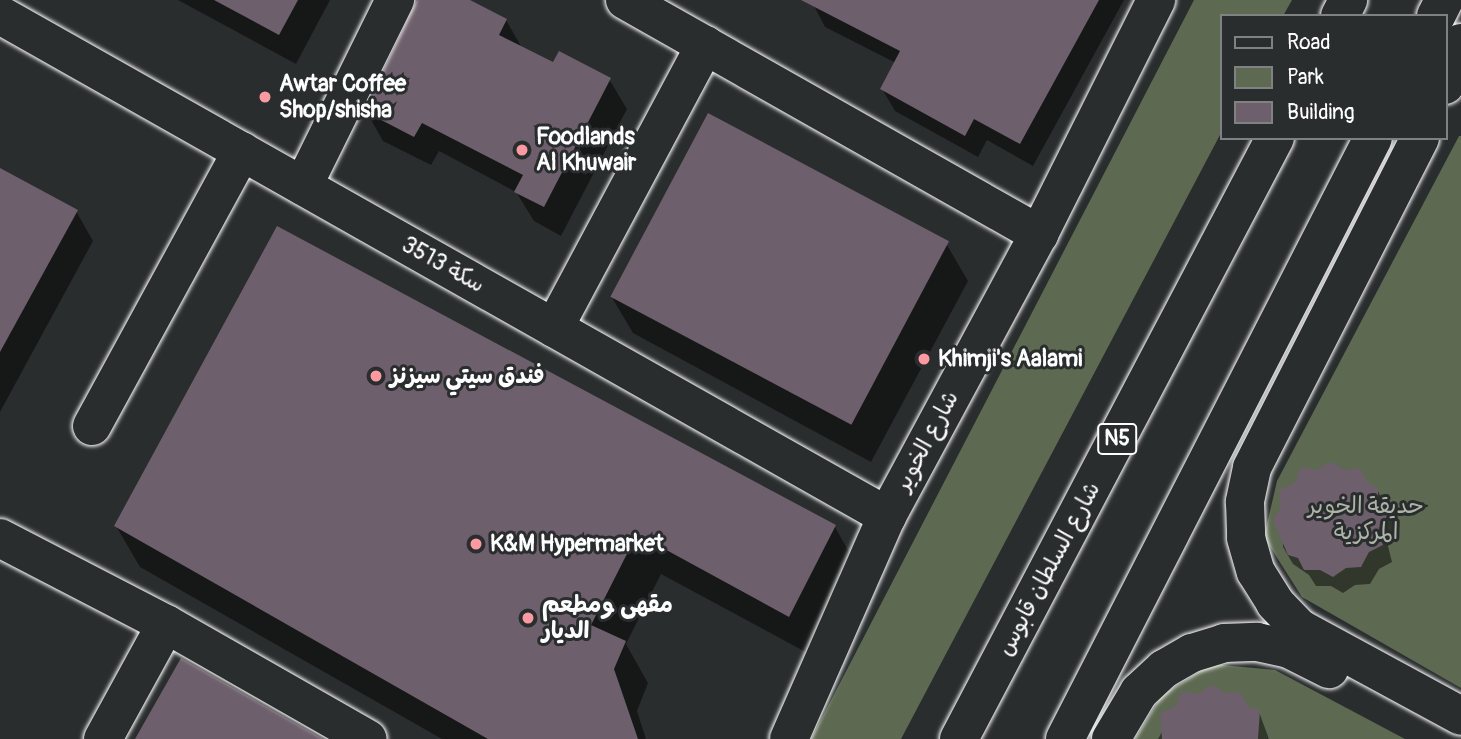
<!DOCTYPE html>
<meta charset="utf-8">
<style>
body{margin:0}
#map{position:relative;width:1461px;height:739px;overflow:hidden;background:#2a2d2e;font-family:Pangolin,"Playpen Sans Arabic",sans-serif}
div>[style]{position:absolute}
.green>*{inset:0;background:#5d6a51}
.shadow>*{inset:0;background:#0007}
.building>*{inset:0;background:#6e5f6c;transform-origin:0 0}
.roads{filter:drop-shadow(0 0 2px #fff) drop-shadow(0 0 2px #fff)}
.minor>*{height:38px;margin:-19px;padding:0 19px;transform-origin:19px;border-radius:19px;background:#2a2d2e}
.highway>*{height:38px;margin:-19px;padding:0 19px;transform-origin:19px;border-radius:19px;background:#2a2d2e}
.dots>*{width:19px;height:19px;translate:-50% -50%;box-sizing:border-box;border:4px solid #2a2d2e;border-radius:50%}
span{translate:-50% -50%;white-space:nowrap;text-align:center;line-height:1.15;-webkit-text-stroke:6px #2a2d2e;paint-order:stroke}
.shield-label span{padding:2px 5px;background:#2a2d2e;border:2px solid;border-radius:5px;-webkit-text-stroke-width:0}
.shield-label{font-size:21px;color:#fff;font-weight:700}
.poi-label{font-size:23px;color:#fff;font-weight:700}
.left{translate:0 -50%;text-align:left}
.street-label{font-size:23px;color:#fff}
.park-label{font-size:23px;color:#aeb4a8}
.legend{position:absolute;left:1220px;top:14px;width:228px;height:126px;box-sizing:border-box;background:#2a2d2e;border:2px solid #7f8182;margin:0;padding:9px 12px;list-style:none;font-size:21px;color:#fff}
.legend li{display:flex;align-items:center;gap:14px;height:35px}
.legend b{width:35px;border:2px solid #7f8182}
</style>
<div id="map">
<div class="green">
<div style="clip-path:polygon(1194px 0,1292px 0,1283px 16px,1221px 16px,1221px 133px,901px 739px,811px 739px)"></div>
<div style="clip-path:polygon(1459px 136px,1461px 136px,1461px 688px,1302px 597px,1264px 537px,1277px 481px)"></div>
<div style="clip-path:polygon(1212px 664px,1275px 670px,1405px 739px,1135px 739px,1162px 695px)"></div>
</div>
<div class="shadow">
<div style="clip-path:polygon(178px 0,330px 0,296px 64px)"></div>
<div style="clip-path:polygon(420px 0,467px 0,506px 20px,522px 48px,554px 64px,609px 79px,627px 109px,561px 236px,534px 221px,516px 192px,439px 151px,431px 165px,383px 141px,366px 111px)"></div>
<div style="clip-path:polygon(811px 0,1124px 0,1033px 166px,987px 140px,978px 157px,895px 111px,882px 89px,896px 63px,825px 27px)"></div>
<div style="clip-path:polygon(0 170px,76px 211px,93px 241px,0 412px)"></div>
<div style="clip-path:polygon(947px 245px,968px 281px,871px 462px,633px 333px,611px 296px)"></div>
<div style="clip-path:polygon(1367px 485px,1377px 489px,1397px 532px,1388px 546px,1392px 562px,1379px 569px,1370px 584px,1355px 585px,1343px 593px,1331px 586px,1316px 586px,1309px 575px,1293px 564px,1283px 547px,1283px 533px)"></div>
<div style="clip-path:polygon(116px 526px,835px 527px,858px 568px,813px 656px,661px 574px,626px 644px,648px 683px,637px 711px,646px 739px,442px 739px,140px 567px)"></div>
<div style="clip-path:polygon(1248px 708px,1259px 712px,1269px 739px,1158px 739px,1163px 730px)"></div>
</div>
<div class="building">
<div style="clip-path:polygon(214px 0,298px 0,279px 35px)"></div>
<div style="clip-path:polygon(417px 0,470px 0,507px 19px,499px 35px,553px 62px,559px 51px,611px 78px,544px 207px,514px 192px,523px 175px,422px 123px,414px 137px,364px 111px)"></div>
<div style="clip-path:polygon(801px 0,1099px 0,1020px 144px,974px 119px,965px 136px,880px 89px,900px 51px)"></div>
<div style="left:708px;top:113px;width:273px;height:208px;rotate:28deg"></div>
<div style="clip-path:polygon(0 168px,78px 210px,0 352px)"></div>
<div style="clip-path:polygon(277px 226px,836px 525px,789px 617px,637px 534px,591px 625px,626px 641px,614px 669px,638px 739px,488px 739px,114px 526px)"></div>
<div style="clip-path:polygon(1331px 462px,1345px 470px,1359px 468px,1368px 483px,1378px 488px,1378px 502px,1389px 513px,1379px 528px,1383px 545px,1369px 552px,1361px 567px,1346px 568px,1333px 577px,1320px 570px,1304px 570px,1298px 558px,1288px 555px,1273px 520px,1281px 507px,1279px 490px,1295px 483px,1301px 467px,1316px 470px)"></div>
<div style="clip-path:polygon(181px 658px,323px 739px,135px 739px)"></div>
<div style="clip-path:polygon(1212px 685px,1225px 693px,1240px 692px,1249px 707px,1260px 710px,1258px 739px,1162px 739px,1160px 713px,1176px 706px,1182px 691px,1197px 694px)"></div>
</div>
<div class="roads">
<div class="minor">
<div style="left:625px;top:0;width:476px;rotate:29.5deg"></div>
<div style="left:0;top:15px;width:1019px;rotate:29.46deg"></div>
<div style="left:303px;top:186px;width:208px;rotate:-63.7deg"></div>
<div style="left:554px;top:328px;width:321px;rotate:-61.9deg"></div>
<div style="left:92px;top:426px;width:313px;rotate:-61.4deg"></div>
<div style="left:0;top:538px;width:187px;rotate:27.4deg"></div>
<div style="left:166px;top:624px;width:232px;rotate:29.7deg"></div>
<div style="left:103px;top:739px;width:131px;rotate:-61.3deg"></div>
<div style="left:789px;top:739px;width:244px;rotate:-66.3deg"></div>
<div style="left:887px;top:516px;width:320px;rotate:-61.7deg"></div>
<div style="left:1039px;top:234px;width:262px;rotate:-63.4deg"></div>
</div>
<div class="highway">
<div style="left:1340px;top:16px;width:18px;rotate:-63deg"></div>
<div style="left:1436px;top:16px;width:18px;rotate:-63deg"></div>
<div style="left:1445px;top:85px;width:45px;rotate:-69.1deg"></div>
<div style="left:1420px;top:138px;width:370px;rotate:117deg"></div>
<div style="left:1252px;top:468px;width:35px;rotate:102deg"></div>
<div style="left:1245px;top:502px;width:36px;rotate:88deg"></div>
<div style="left:1246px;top:538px;width:35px;rotate:74deg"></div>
<div style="left:1256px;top:572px;width:36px;rotate:58deg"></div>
<div style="left:1275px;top:603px;width:35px;rotate:46deg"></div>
<div style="left:1299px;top:628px;width:184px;rotate:28.5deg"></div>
<div style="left:959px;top:739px;width:679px;rotate:-62.27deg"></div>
<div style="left:1065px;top:739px;width:675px;rotate:-62.87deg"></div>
<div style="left:1111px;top:739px;width:55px;rotate:-59.2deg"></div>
<div style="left:1139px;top:692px;width:34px;rotate:-43deg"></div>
<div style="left:1164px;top:669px;width:32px;rotate:-30deg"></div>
<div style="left:1192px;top:653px;width:34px;rotate:-17deg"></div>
<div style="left:1224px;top:643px;width:33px;rotate:-2deg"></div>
<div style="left:1257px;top:642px;width:33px;rotate:12deg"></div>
<div style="left:1289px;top:649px;width:45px;rotate:26.6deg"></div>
</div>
</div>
<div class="dots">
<div style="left:265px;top:97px;background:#ff9aa2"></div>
<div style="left:522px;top:150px;background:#ff9aa2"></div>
<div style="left:924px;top:359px;background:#ff9aa2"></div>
<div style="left:376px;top:376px;background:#ff9aa2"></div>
<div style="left:476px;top:544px;background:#ff9aa2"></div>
<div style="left:528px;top:618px;background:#ff9aa2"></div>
</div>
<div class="shield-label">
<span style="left:1117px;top:439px">N5</span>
</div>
<div class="poi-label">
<span class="left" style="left:279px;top:97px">Awtar Coffee<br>Shop/shisha</span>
<span class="left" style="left:536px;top:150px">Foodlands<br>Al Khuwair</span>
<span class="left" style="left:938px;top:359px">Khimji's Aalami</span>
<span class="left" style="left:390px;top:376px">فندق سيتي سيزنز</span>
<span class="left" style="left:490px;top:544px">K&amp;M Hypermarket</span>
<span class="left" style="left:542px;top:618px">مقهى ومطعم<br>الديار</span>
</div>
<div class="street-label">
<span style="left:443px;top:265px;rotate:29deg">سكة 3513</span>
<span style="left:927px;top:441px;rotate:-62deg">شارع الخوير</span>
<span style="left:1049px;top:569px;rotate:-62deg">شارع السلطان قابوس</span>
</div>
<div class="park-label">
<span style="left:1366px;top:519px">حديقة الخوير<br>المركزية</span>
</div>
<ul class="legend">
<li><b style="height:9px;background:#2a2d2e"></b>Road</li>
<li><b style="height:19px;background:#5d6a51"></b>Park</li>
<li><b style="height:19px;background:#6e5f6c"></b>Building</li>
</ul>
</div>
